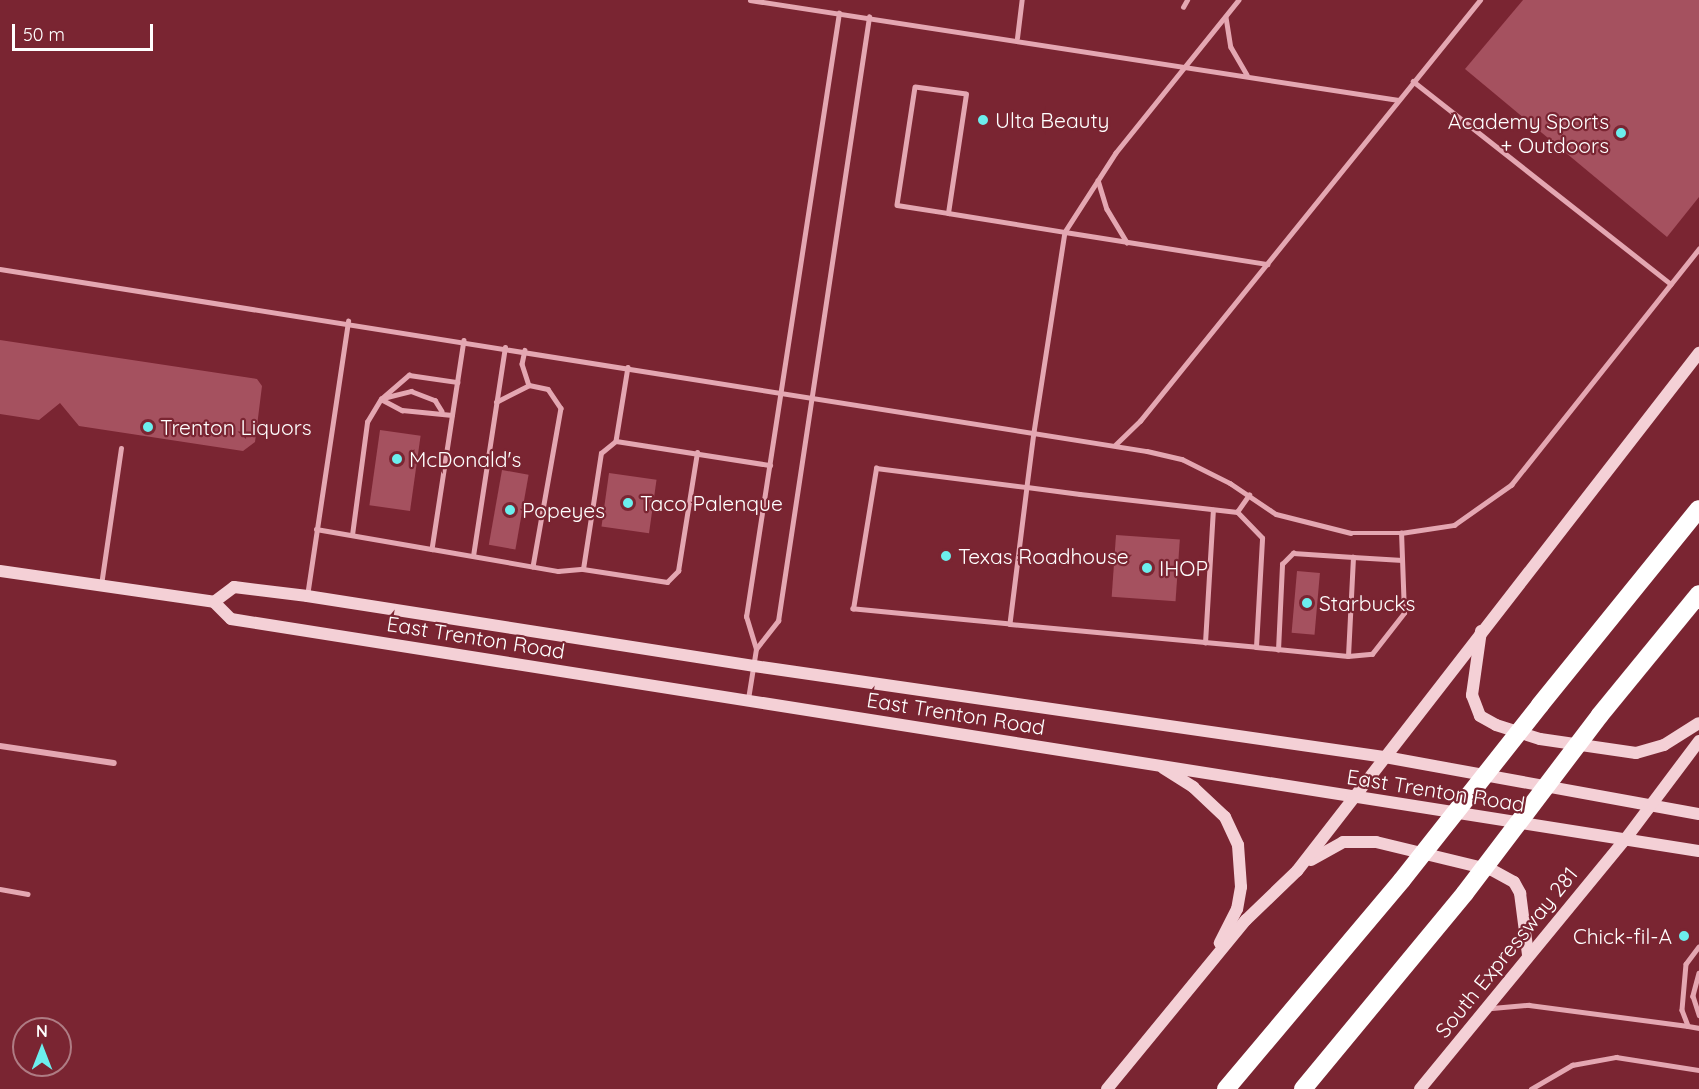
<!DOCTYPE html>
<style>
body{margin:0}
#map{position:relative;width:1699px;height:1089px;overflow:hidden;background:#7a2532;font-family:Quicksand,sans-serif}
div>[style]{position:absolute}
.building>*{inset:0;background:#a5515f;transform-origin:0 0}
.service>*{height:4.5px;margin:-2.25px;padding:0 2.25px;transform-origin:2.25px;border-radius:2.25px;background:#e4a7b2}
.minor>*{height:6px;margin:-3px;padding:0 3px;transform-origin:3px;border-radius:3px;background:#e4a7b2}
.secondary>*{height:12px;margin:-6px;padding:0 6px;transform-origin:6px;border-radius:6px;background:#f4d0d6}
.motorway>*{height:18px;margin:-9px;padding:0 9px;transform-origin:9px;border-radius:9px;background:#fff}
.motorway-bridge>*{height:18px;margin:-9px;padding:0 9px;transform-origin:9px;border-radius:9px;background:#fff}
.dots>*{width:16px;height:16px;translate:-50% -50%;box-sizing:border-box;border:3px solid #7a2532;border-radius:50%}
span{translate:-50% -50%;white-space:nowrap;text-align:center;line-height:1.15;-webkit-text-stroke:4.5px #7a2532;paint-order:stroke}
.poi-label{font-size:21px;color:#fff}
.left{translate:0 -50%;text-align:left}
.right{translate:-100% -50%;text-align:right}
.street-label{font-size:21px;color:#fff}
.north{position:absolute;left:12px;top:1017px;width:60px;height:60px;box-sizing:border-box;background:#7a2532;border:2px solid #af7c84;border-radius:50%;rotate:0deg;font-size:16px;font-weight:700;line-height:24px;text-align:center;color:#fff}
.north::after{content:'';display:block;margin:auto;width:21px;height:27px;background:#6ceeed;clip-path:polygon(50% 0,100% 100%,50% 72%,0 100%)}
.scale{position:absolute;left:12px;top:24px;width:141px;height:27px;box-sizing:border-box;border:3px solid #fff;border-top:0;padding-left:8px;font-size:18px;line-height:21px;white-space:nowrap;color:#fff;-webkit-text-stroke:4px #7a2532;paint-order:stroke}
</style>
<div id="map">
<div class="building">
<div style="clip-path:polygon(1523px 0,1699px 0,1699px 197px,1667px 237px,1465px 69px)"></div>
<div style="clip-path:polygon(0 340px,257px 379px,262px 386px,255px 442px,243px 451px,79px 426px,60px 403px,39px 420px,0 414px)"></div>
<div style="left:380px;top:430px;width:41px;height:76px;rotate:8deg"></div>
<div style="left:502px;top:470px;width:27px;height:76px;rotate:10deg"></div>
<div style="left:609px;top:473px;width:48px;height:54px;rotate:8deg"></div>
<div style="left:1116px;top:535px;width:64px;height:62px;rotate:4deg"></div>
<div style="left:1297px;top:571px;width:23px;height:62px;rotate:5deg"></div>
</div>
<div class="service">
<div style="left:750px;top:0;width:656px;rotate:8.77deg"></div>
<div style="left:1239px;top:0;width:196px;rotate:128.8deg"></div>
<div style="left:1116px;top:153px;width:94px;rotate:122.8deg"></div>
<div style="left:1065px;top:232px;width:202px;rotate:98.8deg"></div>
<div style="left:1034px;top:432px;width:55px;rotate:97.3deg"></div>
<div style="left:1027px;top:487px;width:138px;rotate:97.1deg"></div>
<div style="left:1010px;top:624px;width:158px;rotate:-174.5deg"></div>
<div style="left:853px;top:609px;width:143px;rotate:-80.7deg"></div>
<div style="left:876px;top:468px;width:152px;rotate:7.2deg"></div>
<div style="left:1027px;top:487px;width:53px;rotate:7.5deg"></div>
<div style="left:1080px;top:494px;width:158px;rotate:6.5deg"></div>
<div style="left:1237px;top:512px;width:21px;rotate:-55deg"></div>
<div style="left:1183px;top:7px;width:8px;rotate:-60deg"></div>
<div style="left:1226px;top:17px;width:30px;rotate:81deg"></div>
<div style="left:1231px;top:47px;width:32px;rotate:60deg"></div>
<div style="left:1017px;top:38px;width:38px;rotate:-83deg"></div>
<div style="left:1413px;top:81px;width:328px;rotate:38.2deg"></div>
<div style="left:1098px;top:180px;width:30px;rotate:73deg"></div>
<div style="left:1107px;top:209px;width:39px;rotate:59deg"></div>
<div style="left:948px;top:213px;width:120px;rotate:-81.4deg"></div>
<div style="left:966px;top:94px;width:51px;rotate:-172.2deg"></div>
<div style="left:915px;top:87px;width:119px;rotate:98.7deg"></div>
<div style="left:897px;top:205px;width:52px;rotate:8.9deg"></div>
<div style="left:948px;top:213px;width:119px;rotate:9.2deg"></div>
<div style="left:1065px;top:232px;width:205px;rotate:9deg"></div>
<div style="left:0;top:269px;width:1161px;rotate:9.02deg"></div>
<div style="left:1147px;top:451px;width:36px;rotate:13deg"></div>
<div style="left:1182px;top:459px;width:54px;rotate:26.6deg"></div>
<div style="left:1230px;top:483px;width:55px;rotate:34deg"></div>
<div style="left:1276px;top:514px;width:77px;rotate:14.2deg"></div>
<div style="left:1351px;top:533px;width:50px"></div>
<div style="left:1401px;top:533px;width:54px;rotate:-8.6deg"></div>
<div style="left:1454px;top:525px;width:70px;rotate:-35.1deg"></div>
<div style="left:1511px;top:485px;width:302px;rotate:-51.5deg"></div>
<div style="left:464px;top:340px;width:211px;rotate:98.7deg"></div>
<div style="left:432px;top:549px;width:128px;rotate:9.9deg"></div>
<div style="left:558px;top:571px;width:25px;rotate:-5deg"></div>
<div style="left:583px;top:569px;width:85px;rotate:8.8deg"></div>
<div style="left:667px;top:582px;width:16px;rotate:-45deg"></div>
<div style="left:678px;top:571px;width:120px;rotate:-80.9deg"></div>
<div style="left:525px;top:350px;width:14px;rotate:102deg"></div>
<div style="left:522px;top:364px;width:22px;rotate:72deg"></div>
<div style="left:628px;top:367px;width:75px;rotate:99.2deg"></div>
<div style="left:616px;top:441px;width:156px;rotate:8.9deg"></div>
<div style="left:383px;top:398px;width:29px;rotate:-14deg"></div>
<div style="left:411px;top:391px;width:26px;rotate:21deg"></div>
<div style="left:435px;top:400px;width:13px;rotate:58deg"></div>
<div style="left:381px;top:399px;width:24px;rotate:28deg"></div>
<div style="left:402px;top:410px;width:50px;rotate:5.7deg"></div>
<div style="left:496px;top:402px;width:37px;rotate:-27deg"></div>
<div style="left:529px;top:385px;width:19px;rotate:12deg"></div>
<div style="left:548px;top:389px;width:23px;rotate:56deg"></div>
<div style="left:561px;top:408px;width:161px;rotate:100deg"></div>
<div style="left:1115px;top:445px;width:35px;rotate:-44deg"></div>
<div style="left:1140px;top:421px;width:541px;rotate:-51.08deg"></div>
<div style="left:316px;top:529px;width:118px;rotate:9.8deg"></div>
<div style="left:352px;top:535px;width:114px;rotate:-82.4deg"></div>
<div style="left:367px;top:422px;width:27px;rotate:-59deg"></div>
<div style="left:381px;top:399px;width:37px;rotate:-41deg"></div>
<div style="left:409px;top:375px;width:49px;rotate:8.3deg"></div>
<div style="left:473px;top:556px;width:211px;rotate:-81.3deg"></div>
<div style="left:583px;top:569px;width:117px;rotate:-81.2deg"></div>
<div style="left:601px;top:453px;width:19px;rotate:-39deg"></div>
<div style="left:101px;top:585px;width:138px;rotate:-81.7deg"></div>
<div style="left:307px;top:596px;width:278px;rotate:-81.5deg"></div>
<div style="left:1010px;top:624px;width:247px;rotate:5.3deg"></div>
<div style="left:1256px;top:647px;width:109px;rotate:-86.8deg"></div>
<div style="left:1262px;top:538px;width:36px;rotate:-134deg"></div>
<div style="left:1205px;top:643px;width:133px;rotate:-86.6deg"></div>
<div style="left:1256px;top:647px;width:92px;rotate:5.6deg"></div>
<div style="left:1348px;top:656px;width:24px;rotate:-5deg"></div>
<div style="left:1372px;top:654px;width:52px;rotate:-52deg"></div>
<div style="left:1404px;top:613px;width:80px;rotate:-92.1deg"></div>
<div style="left:756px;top:649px;width:36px;rotate:-52deg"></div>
<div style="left:778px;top:621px;width:611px;rotate:-81.43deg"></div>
<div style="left:1278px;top:650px;width:86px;rotate:-87.3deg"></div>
<div style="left:1282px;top:564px;width:16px;rotate:-45deg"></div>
<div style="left:1293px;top:553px;width:60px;rotate:3.8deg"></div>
<div style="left:1348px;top:656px;width:99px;rotate:-87.1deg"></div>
<div style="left:1353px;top:557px;width:49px;rotate:3.5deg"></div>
<div style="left:748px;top:699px;width:51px;rotate:-80.9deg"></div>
<div style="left:756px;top:649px;width:34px;rotate:-107deg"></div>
<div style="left:746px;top:617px;width:611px;rotate:-81.25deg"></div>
<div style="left:0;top:889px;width:28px;rotate:10deg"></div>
<div style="left:1699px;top:947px;width:21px;rotate:127deg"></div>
<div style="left:1686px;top:964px;width:46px;rotate:95deg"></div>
<div style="left:1682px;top:1010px;width:17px;rotate:69deg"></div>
<div style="left:1688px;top:1026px;width:11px;rotate:10deg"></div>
<div style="left:1699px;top:973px;width:24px;rotate:105deg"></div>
<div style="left:1693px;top:996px;width:20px;rotate:72deg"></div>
<div style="left:1492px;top:1008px;width:37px;rotate:-5deg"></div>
<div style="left:1529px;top:1005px;width:160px;rotate:7.5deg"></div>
<div style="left:1531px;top:1089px;width:48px;rotate:-30.3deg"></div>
<div style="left:1572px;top:1065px;width:45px;rotate:-10.3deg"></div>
<div style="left:1616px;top:1057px;width:84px;rotate:8.9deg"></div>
</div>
<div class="minor">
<div style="left:0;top:746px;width:115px;rotate:8.5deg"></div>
</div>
<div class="secondary">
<div style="left:0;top:571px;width:216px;rotate:8.2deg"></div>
<div style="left:214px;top:602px;width:24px;rotate:45deg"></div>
<div style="left:231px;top:619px;width:1486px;rotate:8.98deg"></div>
<div style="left:214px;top:602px;width:25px;rotate:-37deg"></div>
<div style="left:234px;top:587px;width:74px;rotate:7deg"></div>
<div style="left:307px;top:596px;width:452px;rotate:8.9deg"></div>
<div style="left:754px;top:666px;width:638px;rotate:8.21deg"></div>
<div style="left:1385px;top:757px;width:319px;rotate:10.3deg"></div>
<div style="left:1481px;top:631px;width:65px;rotate:98deg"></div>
<div style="left:1472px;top:695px;width:22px;rotate:69deg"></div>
<div style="left:1480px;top:716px;width:18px;rotate:29deg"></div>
<div style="left:1496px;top:725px;width:46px;rotate:17.7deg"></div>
<div style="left:1540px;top:739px;width:97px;rotate:8.3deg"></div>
<div style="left:1636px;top:753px;width:29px;rotate:-16deg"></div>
<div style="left:1664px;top:745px;width:41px;rotate:-32.2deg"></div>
<div style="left:1163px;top:768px;width:36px;rotate:32deg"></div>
<div style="left:1193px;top:787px;width:44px;rotate:43.2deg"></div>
<div style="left:1225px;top:817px;width:31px;rotate:65deg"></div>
<div style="left:1238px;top:845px;width:42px;rotate:85.9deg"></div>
<div style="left:1241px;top:887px;width:22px;rotate:100deg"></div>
<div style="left:1237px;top:909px;width:38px;rotate:117deg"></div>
<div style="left:1311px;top:860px;width:37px;rotate:-29deg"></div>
<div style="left:1343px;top:842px;width:33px"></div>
<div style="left:1376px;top:842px;width:119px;rotate:13.6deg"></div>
<div style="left:1492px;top:870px;width:25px;rotate:29deg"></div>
<div style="left:1514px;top:882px;width:13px;rotate:61deg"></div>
<div style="left:1520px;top:893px;width:63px;rotate:82.6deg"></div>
<div style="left:1107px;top:1089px;width:219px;rotate:-50.6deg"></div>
<div style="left:1246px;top:920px;width:71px;rotate:-43.9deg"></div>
<div style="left:1297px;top:871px;width:656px;rotate:-52.19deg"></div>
<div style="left:1420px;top:1089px;width:321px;rotate:-50.6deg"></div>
<div style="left:1624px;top:841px;width:125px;rotate:-53.1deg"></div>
</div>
<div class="motorway">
<div style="left:1540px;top:705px;width:252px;rotate:-51deg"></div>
<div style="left:1600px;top:715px;width:156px;rotate:-50.7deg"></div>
<div style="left:1226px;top:1089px;width:273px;rotate:-49.9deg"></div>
<div style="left:1303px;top:1089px;width:254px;rotate:-50.4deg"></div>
</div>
<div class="motorway-bridge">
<div style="left:1402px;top:880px;width:223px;rotate:-51.7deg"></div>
<div style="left:1465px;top:893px;width:223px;rotate:-52.8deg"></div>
</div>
<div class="dots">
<div style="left:983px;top:120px;background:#6ceeed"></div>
<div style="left:1621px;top:133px;background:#6ceeed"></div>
<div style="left:148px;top:427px;background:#6ceeed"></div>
<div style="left:397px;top:459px;background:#6ceeed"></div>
<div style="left:628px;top:503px;background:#6ceeed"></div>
<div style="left:510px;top:510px;background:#6ceeed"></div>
<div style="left:946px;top:556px;background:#6ceeed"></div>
<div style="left:1147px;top:568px;background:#6ceeed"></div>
<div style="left:1307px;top:603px;background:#6ceeed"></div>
<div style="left:1684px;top:936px;background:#6ceeed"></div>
</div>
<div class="poi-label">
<span class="left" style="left:995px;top:120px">Ulta Beauty</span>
<span class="right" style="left:1609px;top:133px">Academy Sports<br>+ Outdoors</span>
<span class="left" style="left:160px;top:427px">Trenton Liquors</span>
<span class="left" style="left:409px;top:459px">McDonald's</span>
<span class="left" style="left:640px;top:503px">Taco Palenque</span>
<span class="left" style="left:522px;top:510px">Popeyes</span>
<span class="left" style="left:958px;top:556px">Texas Roadhouse</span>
<span class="left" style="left:1159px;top:568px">IHOP</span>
<span class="left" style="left:1319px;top:603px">Starbucks</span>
<span class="right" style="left:1672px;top:936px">Chick-fil-A</span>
</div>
<div class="street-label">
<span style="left:476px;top:637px;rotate:9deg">East Trenton Road</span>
<span style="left:956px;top:713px;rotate:9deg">East Trenton Road</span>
<span style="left:1436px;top:790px;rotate:9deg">East Trenton Road</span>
<span style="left:1506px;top:952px;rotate:-51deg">South Expressway 281</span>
</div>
<div class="north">N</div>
<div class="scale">50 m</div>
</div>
